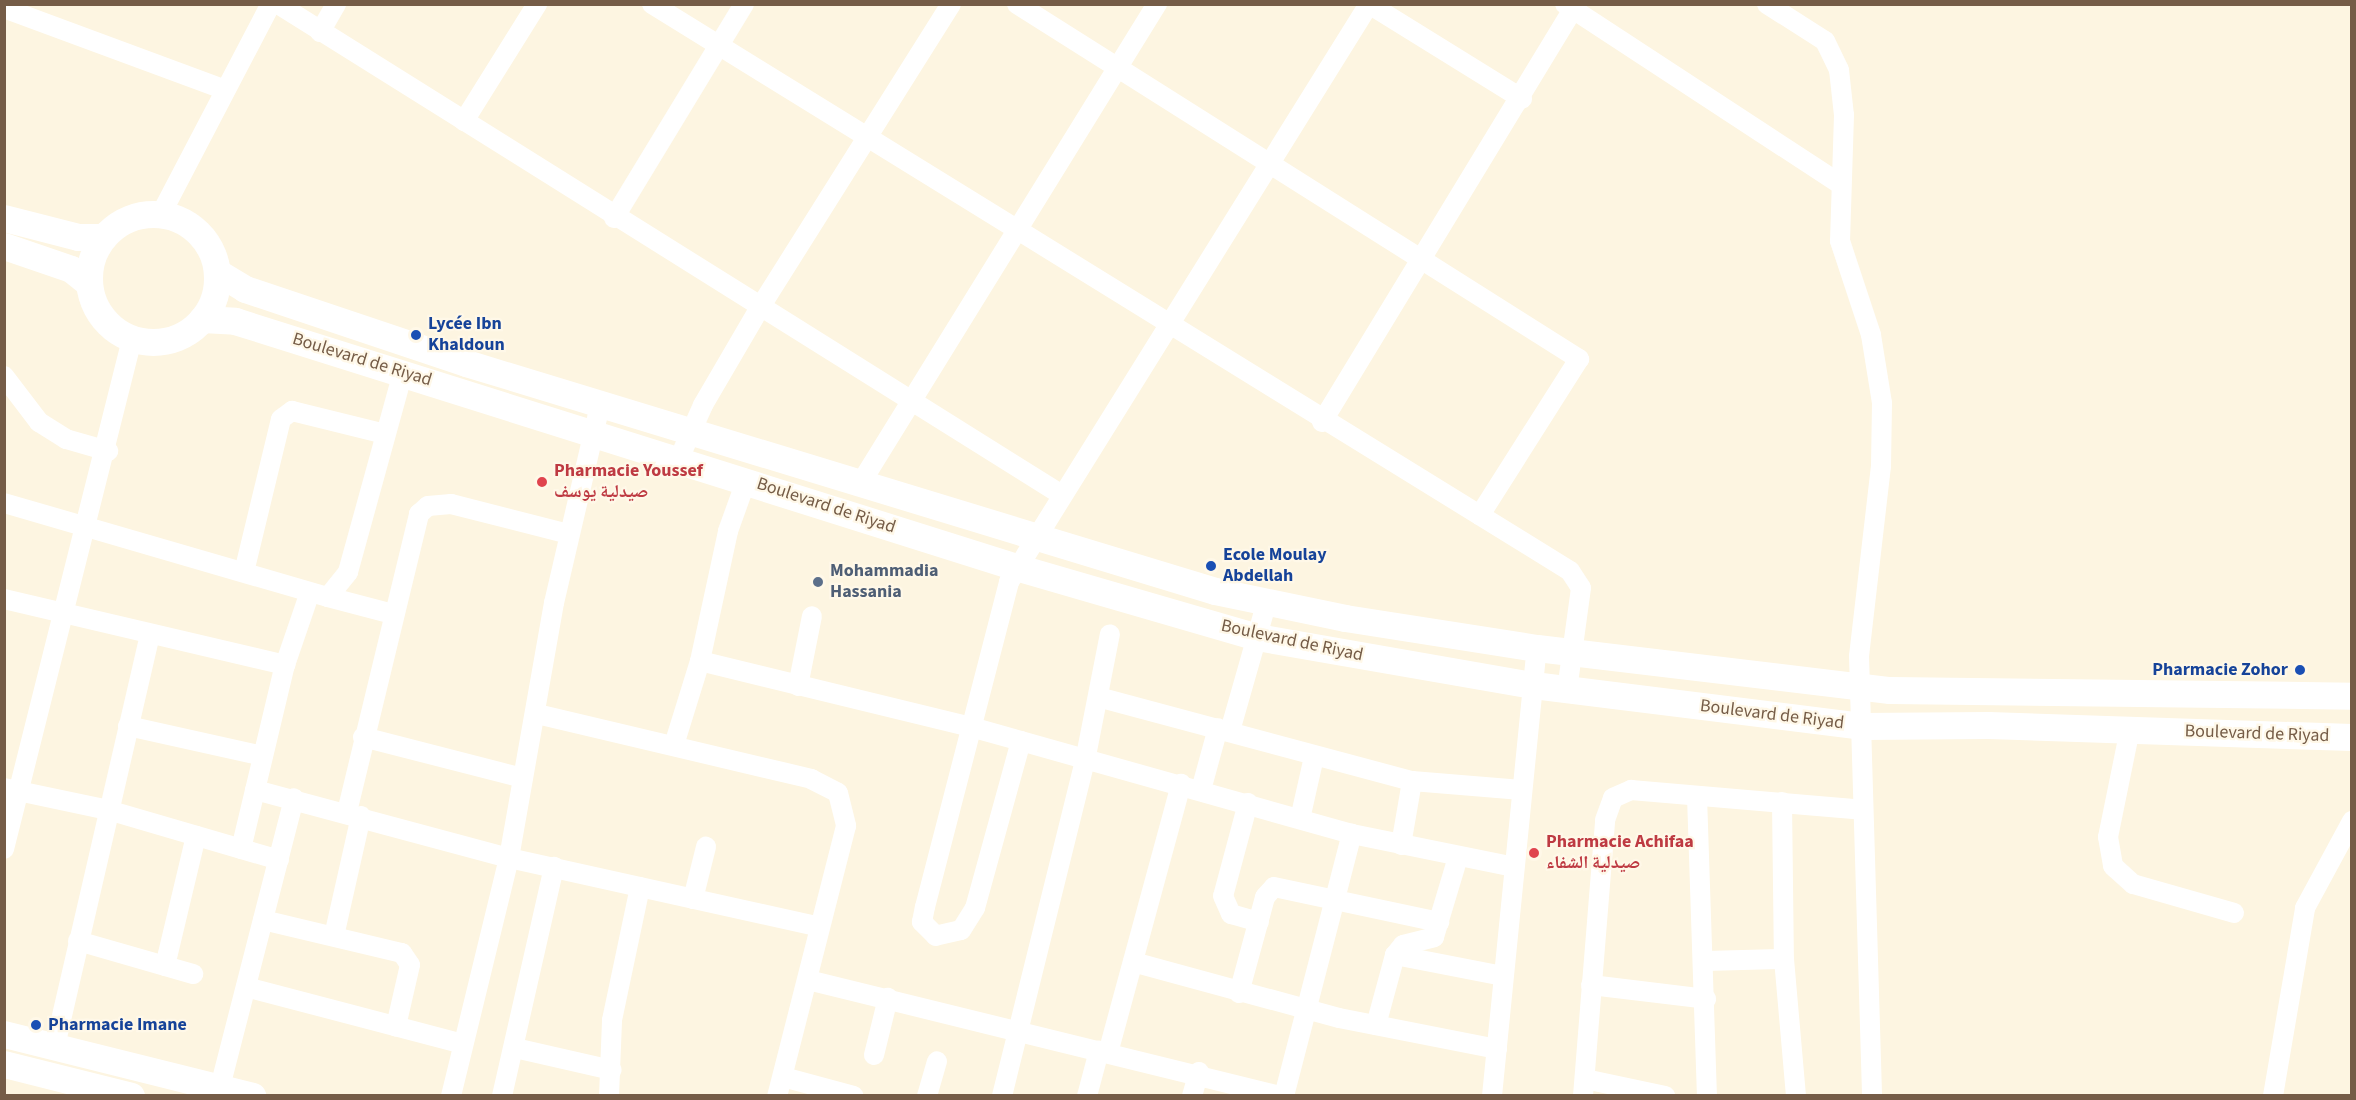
<!DOCTYPE html>
<meta charset="utf-8">
<style>
body{margin:0}
#map{position:relative;width:2356px;height:1100px;overflow:hidden;background:#fdf5e1;font-family:"Source Sans 3","Noto Naskh Arabic",sans-serif}
div>[style]{position:absolute}
.minor>*{height:20px;margin:-10px;padding:0 10px;transform-origin:10px;border-radius:10px;background:#fff}
.secondary>*{height:27px;margin:-13.5px;padding:0 13.5px;transform-origin:13.5px;border-radius:13.5px;background:#fff}
.secondary>.ring{margin:-13.5px;padding:0;box-sizing:content-box;background:none;border:27px solid #fff;border-radius:50%}
.dots>*{width:16px;height:16px;translate:-50% -50%;box-sizing:border-box;border:3px solid #fff8e8;border-radius:50%}
span{translate:-50% -50%;white-space:nowrap;text-align:center;line-height:1.15;-webkit-text-stroke:4.5px #fff8e8;paint-order:stroke}
.transit-label{font-size:18px;color:#164399;font-weight:700}
.left{translate:0 -50%;text-align:left}
.right{translate:-100% -50%;text-align:right}
.street-label{font-size:18px;color:#755c47}
.health-label{font-size:18px;color:#be3a42;font-weight:700}
.service-label{font-size:18px;color:#4e5e75;font-weight:700}
.frame{position:absolute;inset:0;border:6px solid #755c47;pointer-events:none}
</style>
<div id="map">
<div class="minor">
<div style="left:278px;top:4px;width:925px;rotate:32.06deg"></div>
<div style="left:652px;top:4px;width:1079px;rotate:31.7deg"></div>
<div style="left:1570px;top:571px;width:20px;rotate:57deg"></div>
<div style="left:1581px;top:588px;width:103px;rotate:97.8deg"></div>
<div style="left:1017px;top:4px;width:665px;rotate:32.28deg"></div>
<div style="left:1579px;top:359px;width:185px;rotate:122.4deg"></div>
<div style="left:1369px;top:4px;width:180px;rotate:31.8deg"></div>
<div style="left:1565px;top:4px;width:329px;rotate:33.2deg"></div>
<div style="left:1767px;top:4px;width:69px;rotate:32.5deg"></div>
<div style="left:1825px;top:41px;width:32px;rotate:64deg"></div>
<div style="left:1839px;top:70px;width:45px;rotate:83.7deg"></div>
<div style="left:1844px;top:115px;width:126px;rotate:91.8deg"></div>
<div style="left:1840px;top:241px;width:99px;rotate:71.7deg"></div>
<div style="left:1871px;top:335px;width:69px;rotate:80.8deg"></div>
<div style="left:1882px;top:403px;width:63px;rotate:90.9deg"></div>
<div style="left:1881px;top:466px;width:191px;rotate:96.6deg"></div>
<div style="left:1859px;top:656px;width:440px;rotate:88.3deg"></div>
<div style="left:4px;top:8px;width:233px;rotate:20.3deg"></div>
<div style="left:320px;top:32px;width:32px;rotate:-60deg"></div>
<div style="left:464px;top:121px;width:138px;rotate:-58deg"></div>
<div style="left:161px;top:214px;width:237px;rotate:-62.4deg"></div>
<div style="left:614px;top:218px;width:250px;rotate:-58.7deg"></div>
<div style="left:4px;top:376px;width:58px;rotate:52.7deg"></div>
<div style="left:39px;top:422px;width:32px;rotate:32deg"></div>
<div style="left:66px;top:439px;width:44px;rotate:15.9deg"></div>
<div style="left:1322px;top:422px;width:489px;rotate:-58.7deg"></div>
<div style="left:678px;top:461px;width:61px;rotate:-65.9deg"></div>
<div style="left:703px;top:405px;width:111px;rotate:-59.7deg"></div>
<div style="left:759px;top:309px;width:360px;rotate:-57.8deg"></div>
<div style="left:862px;top:481px;width:561px;rotate:-58.27deg"></div>
<div style="left:4px;top:503px;width:337px;rotate:16.2deg"></div>
<div style="left:328px;top:597px;width:32px;rotate:-51deg"></div>
<div style="left:348px;top:572px;width:207px;rotate:-74.6deg"></div>
<div style="left:244px;top:572px;width:157px;rotate:-76.4deg"></div>
<div style="left:281px;top:419px;width:14px;rotate:-36deg"></div>
<div style="left:292px;top:411px;width:96px;rotate:13.9deg"></div>
<div style="left:328px;top:597px;width:67px;rotate:14.7deg"></div>
<div style="left:4px;top:599px;width:289px;rotate:13.2deg"></div>
<div style="left:700px;top:661px;width:279px;rotate:13.7deg"></div>
<div style="left:971px;top:727px;width:396px;rotate:15.7deg"></div>
<div style="left:1352px;top:834px;width:165px;rotate:11.5deg"></div>
<div style="left:798px;top:686px;width:71px;rotate:-78.7deg"></div>
<div style="left:1098px;top:697px;width:325px;rotate:15deg"></div>
<div style="left:1412px;top:781px;width:110px;rotate:4.7deg"></div>
<div style="left:537px;top:714px;width:282px;rotate:13.3deg"></div>
<div style="left:811px;top:779px;width:30px;rotate:27deg"></div>
<div style="left:838px;top:793px;width:34px;rotate:76deg"></div>
<div style="left:846px;top:826px;width:279px;rotate:104.3deg"></div>
<div style="left:128px;top:726px;width:138px;rotate:12.5deg"></div>
<div style="left:2130px;top:729px;width:110px;rotate:101.5deg"></div>
<div style="left:2108px;top:837px;width:29px;rotate:80deg"></div>
<div style="left:2113px;top:866px;width:27px;rotate:42deg"></div>
<div style="left:2133px;top:884px;width:105px;rotate:16deg"></div>
<div style="left:1230px;top:731px;width:135px;rotate:-74.1deg"></div>
<div style="left:363px;top:737px;width:165px;rotate:14.4deg"></div>
<div style="left:1021px;top:741px;width:173px;rotate:105.4deg"></div>
<div style="left:975px;top:908px;width:26px;rotate:122deg"></div>
<div style="left:961px;top:930px;width:26px;rotate:167deg"></div>
<div style="left:936px;top:936px;width:20px;rotate:-135deg"></div>
<div style="left:922px;top:922px;width:15px;rotate:-79deg"></div>
<div style="left:925px;top:907px;width:336px;rotate:-75.5deg"></div>
<div style="left:1009px;top:582px;width:681px;rotate:-58.08deg"></div>
<div style="left:674px;top:745px;width:88px;rotate:-72.8deg"></div>
<div style="left:700px;top:661px;width:133px;rotate:-77.8deg"></div>
<div style="left:728px;top:531px;width:53px;rotate:-70.2deg"></div>
<div style="left:4px;top:788px;width:106px;rotate:11.9deg"></div>
<div style="left:108px;top:810px;width:178px;rotate:16.3deg"></div>
<div style="left:255px;top:790px;width:263px;rotate:15deg"></div>
<div style="left:509px;top:858px;width:318px;rotate:12.5deg"></div>
<div style="left:1201px;top:790px;width:64px;rotate:-74.7deg"></div>
<div style="left:1697px;top:796px;width:300px;rotate:88.1deg"></div>
<div style="left:1782px;top:802px;width:157px;rotate:89.3deg"></div>
<div style="left:1784px;top:959px;width:138px;rotate:85deg"></div>
<div style="left:1248px;top:803px;width:96px;rotate:105deg"></div>
<div style="left:1223px;top:896px;width:20px;rotate:66deg"></div>
<div style="left:1231px;top:914px;width:29px;rotate:16deg"></div>
<div style="left:347px;top:812px;width:307px;rotate:-76.4deg"></div>
<div style="left:419px;top:514px;width:12px;rotate:-42deg"></div>
<div style="left:428px;top:506px;width:23px;rotate:-5deg"></div>
<div style="left:451px;top:504px;width:122px;rotate:14.3deg"></div>
<div style="left:1300px;top:819px;width:64px;rotate:-77.3deg"></div>
<div style="left:1401px;top:845px;width:65px;rotate:-80.2deg"></div>
<div style="left:4px;top:849px;width:526px;rotate:-75.91deg"></div>
<div style="left:241px;top:849px;width:189px;rotate:-76.6deg"></div>
<div style="left:285px;top:665px;width:74px;rotate:-71.1deg"></div>
<div style="left:693px;top:899px;width:54px;rotate:-76deg"></div>
<div style="left:263px;top:920px;width:143px;rotate:13.4deg"></div>
<div style="left:402px;top:953px;width:14px;rotate:56deg"></div>
<div style="left:410px;top:965px;width:63px;rotate:102.9deg"></div>
<div style="left:334px;top:936px;width:123px;rotate:-77.3deg"></div>
<div style="left:78px;top:941px;width:120px;rotate:16deg"></div>
<div style="left:1395px;top:955px;width:110px;rotate:11deg"></div>
<div style="left:1705px;top:961px;width:79px;rotate:-1.5deg"></div>
<div style="left:1133px;top:962px;width:213px;rotate:15.2deg"></div>
<div style="left:1339px;top:1018px;width:161px;rotate:11.1deg"></div>
<div style="left:165px;top:966px;width:134px;rotate:-76.6deg"></div>
<div style="left:808px;top:980px;width:485px;rotate:13.8deg"></div>
<div style="left:1591px;top:985px;width:116px;rotate:6.9deg"></div>
<div style="left:246px;top:987px;width:224px;rotate:14.7deg"></div>
<div style="left:1239px;top:993px;width:99px;rotate:-74.8deg"></div>
<div style="left:1265px;top:897px;width:13px;rotate:-48deg"></div>
<div style="left:1274px;top:887px;width:169px;rotate:12deg"></div>
<div style="left:1376px;top:1025px;width:73px;rotate:-74.8deg"></div>
<div style="left:1395px;top:955px;width:13px;rotate:-51deg"></div>
<div style="left:1403px;top:945px;width:32px;rotate:-14deg"></div>
<div style="left:1434px;top:937px;width:84px;rotate:-73.3deg"></div>
<div style="left:55px;top:1046px;width:422px;rotate:-77deg"></div>
<div style="left:515px;top:1048px;width:99px;rotate:12.8deg"></div>
<div style="left:1108px;top:1053px;width:279px;rotate:-74.8deg"></div>
<div style="left:874px;top:1055px;width:59px;rotate:-76.2deg"></div>
<div style="left:783px;top:1077px;width:73px;rotate:15deg"></div>
<div style="left:1585px;top:1079px;width:82px;rotate:12deg"></div>
<div style="left:220px;top:1087px;width:298px;rotate:-75.6deg"></div>
<div style="left:451px;top:1096px;width:245px;rotate:-76.3deg"></div>
<div style="left:509px;top:858px;width:259px;rotate:-80deg"></div>
<div style="left:554px;top:603px;width:207px;rotate:-76.9deg"></div>
<div style="left:502px;top:1096px;width:235px;rotate:-77.2deg"></div>
<div style="left:609px;top:1096px;width:76px;rotate:-87.7deg"></div>
<div style="left:612px;top:1020px;width:136px;rotate:-78.1deg"></div>
<div style="left:927px;top:1096px;width:36px;rotate:-74deg"></div>
<div style="left:1002px;top:1096px;width:345px;rotate:-76.1deg"></div>
<div style="left:1085px;top:761px;width:129px;rotate:-78.9deg"></div>
<div style="left:1087px;top:1096px;width:47px;rotate:-75.1deg"></div>
<div style="left:1192px;top:1096px;width:25px;rotate:-74deg"></div>
<div style="left:1284px;top:1096px;width:271px;rotate:-75.5deg"></div>
<div style="left:1492px;top:1096px;width:450px;rotate:-84.3deg"></div>
<div style="left:1583px;top:1096px;width:277px;rotate:-85.4deg"></div>
<div style="left:1605px;top:820px;width:23px;rotate:-70deg"></div>
<div style="left:1613px;top:798px;width:20px;rotate:-24deg"></div>
<div style="left:1631px;top:790px;width:232px;rotate:4.9deg"></div>
<div style="left:2273px;top:1096px;width:191px;rotate:-80.3deg"></div>
<div style="left:2305px;top:908px;width:99px;rotate:-61.6deg"></div>
</div>
<div class="secondary">
<div class="ring" style="left:89px;top:214px;width:101px;height:101px"></div>
<div style="left:4px;top:218px;width:76px;rotate:14.4deg"></div>
<div style="left:78px;top:237px;width:24px"></div>
<div style="left:4px;top:246px;width:71px;rotate:18.9deg"></div>
<div style="left:71px;top:269px;width:22px;rotate:39deg"></div>
<div style="left:217px;top:272px;width:33px;rotate:31deg"></div>
<div style="left:245px;top:289px;width:233px;rotate:18.5deg"></div>
<div style="left:466px;top:363px;width:783px;rotate:16.93deg"></div>
<div style="left:1215px;top:591px;width:133px;rotate:11.7deg"></div>
<div style="left:1345px;top:618px;width:194px;rotate:8.9deg"></div>
<div style="left:1537px;top:648px;width:355px;rotate:6.8deg"></div>
<div style="left:1890px;top:690px;width:462px;rotate:0.7deg"></div>
<div style="left:202px;top:319px;width:33px;rotate:3deg"></div>
<div style="left:235px;top:321px;width:819px;rotate:17.48deg"></div>
<div style="left:1016px;top:567px;width:251px;rotate:16.2deg"></div>
<div style="left:1257px;top:637px;width:280px;rotate:9.9deg"></div>
<div style="left:1533px;top:685px;width:331px;rotate:7.1deg"></div>
<div style="left:1861px;top:726px;width:127px;rotate:-0.5deg"></div>
<div style="left:1988px;top:725px;width:364px;rotate:1.9deg"></div>
<div style="left:4px;top:1034px;width:256px;rotate:14deg"></div>
<div style="left:4px;top:1064px;width:131px;rotate:14.1deg"></div>
</div>
<div class="dots">
<div style="left:416px;top:335px;background:#1a4fb4"></div>
<div style="left:542px;top:482px;background:#e0444e"></div>
<div style="left:1211px;top:566px;background:#1a4fb4"></div>
<div style="left:818px;top:582px;background:#5c6f8a"></div>
<div style="left:2300px;top:670px;background:#1a4fb4"></div>
<div style="left:1534px;top:853px;background:#e0444e"></div>
<div style="left:36px;top:1025px;background:#1a4fb4"></div>
</div>
<div class="transit-label">
<span class="left" style="left:428px;top:335px">Lycée Ibn<br>Khaldoun</span>
<span class="left" style="left:1223px;top:566px">Ecole Moulay<br>Abdellah</span>
<span class="right" style="left:2288px;top:670px">Pharmacie Zohor</span>
<span class="left" style="left:48px;top:1025px">Pharmacie Imane</span>
</div>
<div class="street-label">
<span style="left:362px;top:360px;rotate:17deg">Boulevard de Riyad</span>
<span style="left:826px;top:506px;rotate:18deg">Boulevard de Riyad</span>
<span style="left:1292px;top:641px;rotate:12deg">Boulevard de Riyad</span>
<span style="left:1772px;top:715px;rotate:7deg">Boulevard de Riyad</span>
<span style="left:2257px;top:734px;rotate:2deg">Boulevard de Riyad</span>
</div>
<div class="health-label">
<span class="left" style="left:554px;top:482px">Pharmacie Youssef<br>صيدلية يوسف</span>
<span class="left" style="left:1546px;top:853px">Pharmacie Achifaa<br>صيدلية الشفاء</span>
</div>
<div class="service-label">
<span class="left" style="left:830px;top:582px">Mohammadia<br>Hassania</span>
</div>
<div class="frame"></div>
</div>
